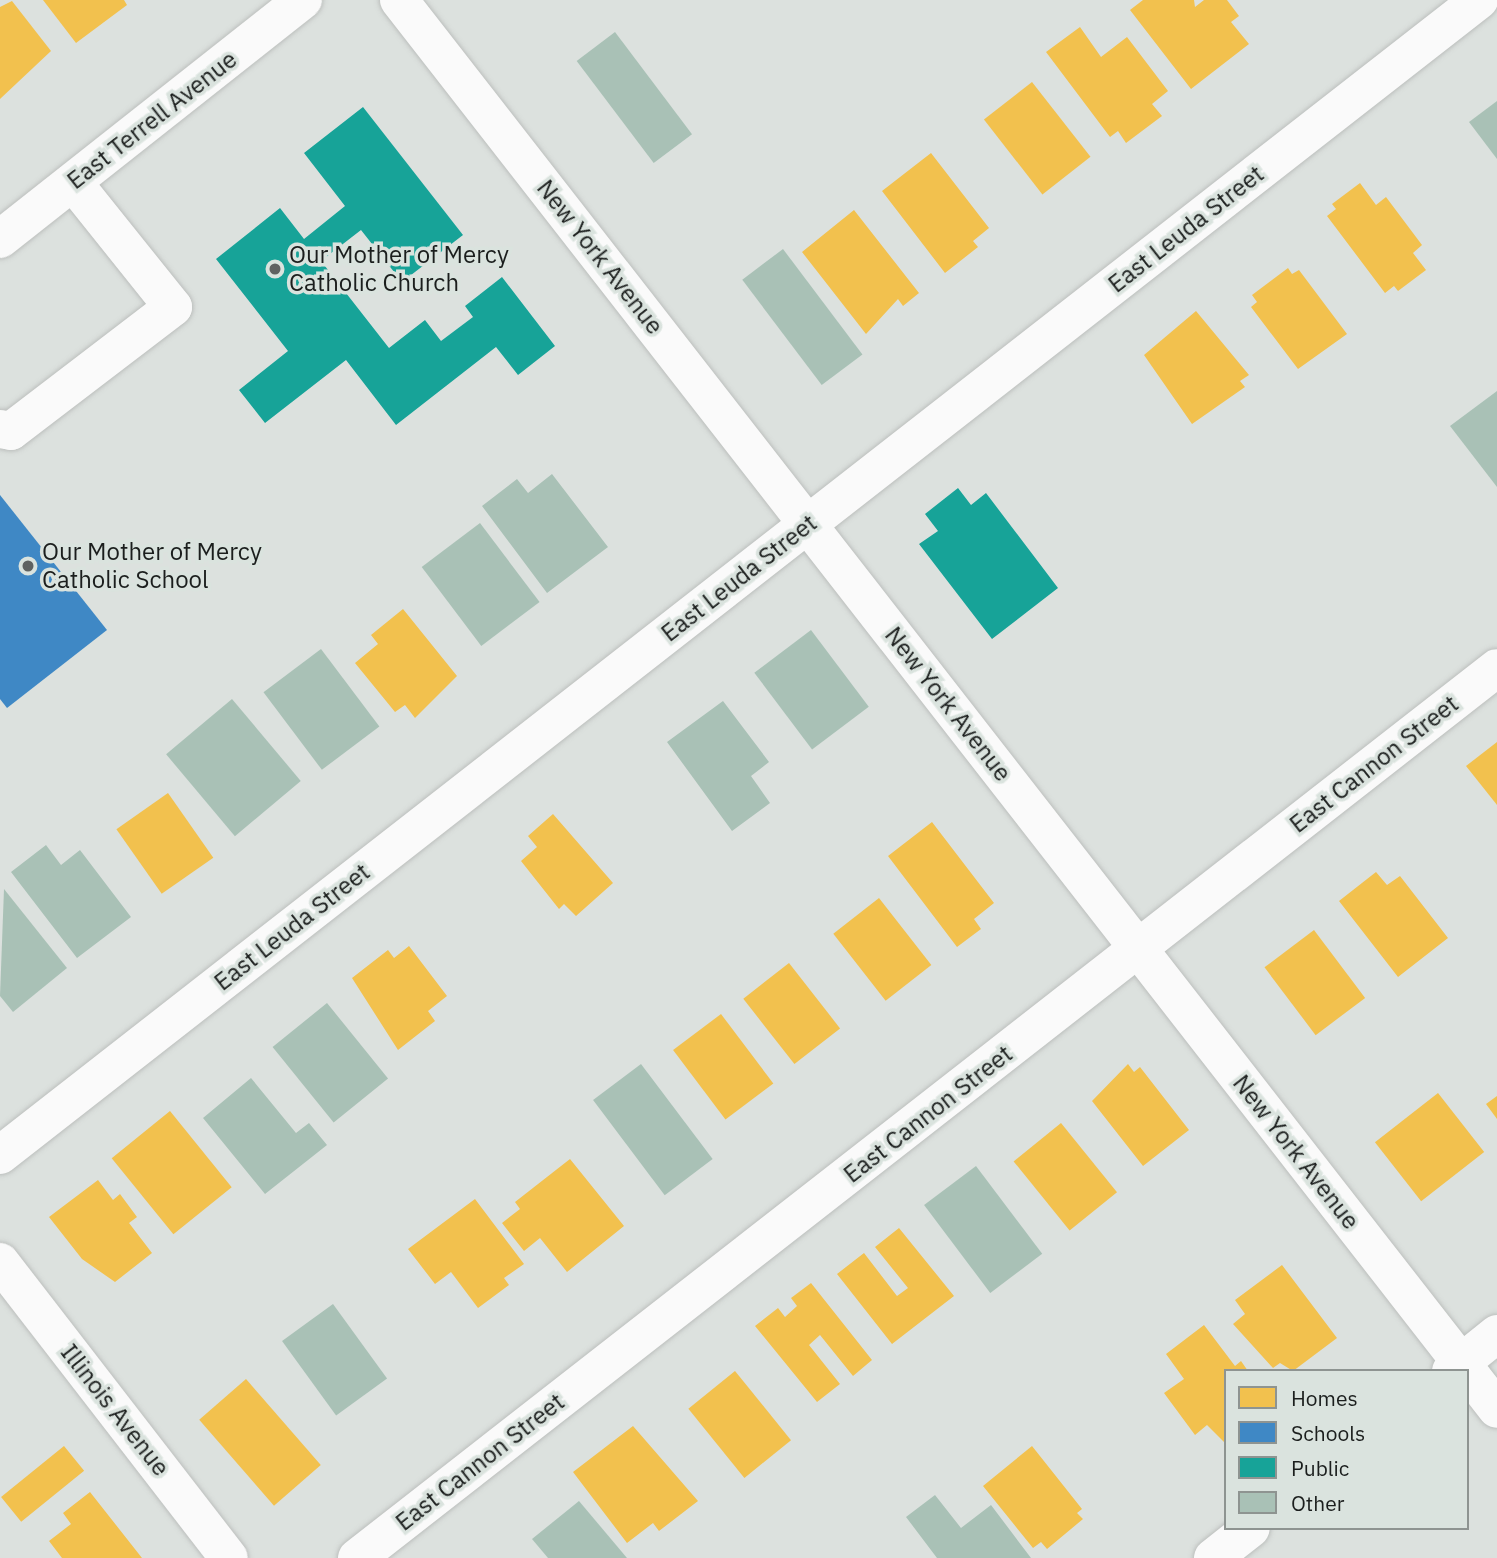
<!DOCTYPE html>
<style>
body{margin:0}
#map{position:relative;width:1497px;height:1558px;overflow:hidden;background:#dce1de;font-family:"IBM Plex Sans",sans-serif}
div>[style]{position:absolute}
.homes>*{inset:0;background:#f2c14e;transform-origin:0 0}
.schools>*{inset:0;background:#3f88c5}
.public>*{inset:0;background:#17a398}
.building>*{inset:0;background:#a9c1b6;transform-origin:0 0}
.roads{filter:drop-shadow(0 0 2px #bcbfbd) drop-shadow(0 0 2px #bcbfbd)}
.minor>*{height:38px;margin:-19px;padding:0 19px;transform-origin:19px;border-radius:19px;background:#fafafa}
.dots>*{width:19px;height:19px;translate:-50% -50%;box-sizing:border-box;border:4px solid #dae3de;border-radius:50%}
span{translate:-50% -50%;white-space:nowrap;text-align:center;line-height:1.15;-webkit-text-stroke:7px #dae3de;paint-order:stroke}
.street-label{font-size:24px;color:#1b1e1d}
.poi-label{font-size:24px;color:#1b1e1d}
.left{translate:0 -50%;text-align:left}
.legend{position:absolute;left:1224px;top:1369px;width:245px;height:161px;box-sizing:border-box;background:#dae3de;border:2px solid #8e9491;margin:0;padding:9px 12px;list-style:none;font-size:21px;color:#1b1e1d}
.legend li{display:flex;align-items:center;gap:14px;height:35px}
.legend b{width:35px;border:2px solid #8e9491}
</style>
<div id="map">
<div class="homes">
<div style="clip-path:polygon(43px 0,124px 0,127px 5px,76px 43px)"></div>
<div style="clip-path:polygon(1143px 0,1194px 0,1195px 7px,1204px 0,1227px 0,1239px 16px,1231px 22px,1249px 44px,1191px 89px,1130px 10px)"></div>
<div style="clip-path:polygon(12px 1px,51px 51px,0 99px,0 7px)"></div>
<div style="clip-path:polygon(1080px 27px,1101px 57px,1127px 37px,1168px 91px,1152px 104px,1162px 116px,1126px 143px,1118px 131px,1110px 137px,1046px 52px)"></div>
<div style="left:1032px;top:82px;width:95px;height:61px;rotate:52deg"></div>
<div style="clip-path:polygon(931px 153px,989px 228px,973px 241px,978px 247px,945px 273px,882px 191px)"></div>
<div style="clip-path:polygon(1360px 183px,1376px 205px,1386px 197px,1422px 245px,1413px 253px,1426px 270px,1398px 291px,1394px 286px,1385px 293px,1327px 216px,1336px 209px,1332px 204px)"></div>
<div style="clip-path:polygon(854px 210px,919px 293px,903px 306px,898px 299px,866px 334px,802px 252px)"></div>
<div style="clip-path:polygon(1288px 268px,1292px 274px,1299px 270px,1347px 334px,1298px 369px,1251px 307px,1257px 302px,1252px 295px)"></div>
<div style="clip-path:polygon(1196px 311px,1249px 375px,1240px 381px,1245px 387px,1192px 424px,1144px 355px)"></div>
<div style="clip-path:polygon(403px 609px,457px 676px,415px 718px,405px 705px,395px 712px,355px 663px,378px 644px,371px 635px)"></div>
<div style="clip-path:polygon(1497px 742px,1497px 805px,1466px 766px)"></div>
<div style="left:168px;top:793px;width:79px;height:63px;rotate:55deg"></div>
<div style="clip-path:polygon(553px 814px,613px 883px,576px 916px,564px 904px,559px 909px,521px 861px,537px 847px,528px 836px)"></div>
<div style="clip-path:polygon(932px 822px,994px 903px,974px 919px,981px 929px,957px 947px,888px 856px)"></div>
<div style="clip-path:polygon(1376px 872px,1387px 885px,1400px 876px,1448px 938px,1398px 977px,1339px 901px)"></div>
<div style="left:879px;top:898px;width:85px;height:58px;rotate:52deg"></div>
<div style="left:1314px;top:930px;width:85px;height:62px;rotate:53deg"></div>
<div style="clip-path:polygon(409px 946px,447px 996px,428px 1011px,435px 1021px,398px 1050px,352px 978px,388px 950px,394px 958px)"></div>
<div style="left:789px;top:963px;width:83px;height:58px;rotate:52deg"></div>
<div style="left:721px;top:1014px;width:87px;height:60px;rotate:53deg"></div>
<div style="clip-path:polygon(1128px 1064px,1134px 1072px,1140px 1067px,1189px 1130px,1143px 1166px,1092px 1101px)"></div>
<div style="left:1438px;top:1093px;width:75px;height:80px;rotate:52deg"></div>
<div style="clip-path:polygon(1497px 1096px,1497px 1119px,1486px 1104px)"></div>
<div style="left:170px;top:1111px;width:98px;height:75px;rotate:51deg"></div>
<div style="left:1061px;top:1123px;width:89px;height:61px;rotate:51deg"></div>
<div style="clip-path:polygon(570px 1159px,624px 1226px,567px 1272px,540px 1238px,524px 1251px,502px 1223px,520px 1209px,515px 1202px)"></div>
<div style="clip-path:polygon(98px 1180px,113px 1200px,120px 1194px,137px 1217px,129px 1223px,152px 1253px,115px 1282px,82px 1259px,49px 1217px)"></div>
<div style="clip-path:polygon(475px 1199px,524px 1264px,504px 1278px,509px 1285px,478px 1308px,451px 1272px,435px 1284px,408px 1249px)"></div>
<div style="clip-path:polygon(899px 1228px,954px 1296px,892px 1344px,837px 1274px,864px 1253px,897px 1296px,908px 1288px,875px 1247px)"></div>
<div style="clip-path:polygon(1282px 1265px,1337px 1338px,1293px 1371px,1280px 1363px,1273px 1368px,1233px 1324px,1245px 1314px,1235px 1300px)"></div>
<div style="clip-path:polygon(811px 1283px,872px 1360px,853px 1376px,820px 1335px,809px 1345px,840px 1384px,817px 1402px,755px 1326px,778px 1308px,785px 1317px,797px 1306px,791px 1298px)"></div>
<div style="clip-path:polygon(1204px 1325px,1235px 1366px,1241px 1361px,1248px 1371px,1226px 1371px,1226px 1444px,1207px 1425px,1195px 1435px,1164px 1393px,1184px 1379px,1166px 1354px)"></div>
<div style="left:735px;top:1371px;width:89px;height:60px;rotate:51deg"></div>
<div style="left:246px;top:1379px;width:114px;height:62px;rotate:49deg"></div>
<div style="clip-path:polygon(633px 1426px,698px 1501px,659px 1531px,653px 1523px,627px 1543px,573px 1472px)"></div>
<div style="left:64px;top:1446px;width:32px;height:81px;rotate:51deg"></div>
<div style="clip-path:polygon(1032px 1446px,1082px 1509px,1077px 1513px,1083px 1519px,1047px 1549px,1041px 1542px,1033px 1548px,983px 1486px)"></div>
<div style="clip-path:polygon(90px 1492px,142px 1558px,62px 1558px,49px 1541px,71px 1524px,63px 1513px)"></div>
</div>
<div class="schools">
<div style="clip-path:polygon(0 495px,107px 630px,7px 708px,0 699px)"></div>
</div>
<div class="public">
<div style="clip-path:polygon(363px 107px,463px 235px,402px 282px,361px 230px,321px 261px,389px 348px,425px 320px,441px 341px,473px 317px,465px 306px,502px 277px,555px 346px,518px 375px,496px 347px,396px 425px,346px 360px,265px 423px,239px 390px,288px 351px,216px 259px,280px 208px,304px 239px,345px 206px,304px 153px)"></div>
<div style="clip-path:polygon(958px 488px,971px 505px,986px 493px,1058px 588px,992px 639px,919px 544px,938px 531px,925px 514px)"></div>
</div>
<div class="building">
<div style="left:615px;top:32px;width:128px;height:48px;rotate:53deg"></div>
<div style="clip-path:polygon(1497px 101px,1497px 159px,1469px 122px)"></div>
<div style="left:783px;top:249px;width:132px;height:51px;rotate:53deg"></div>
<div style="clip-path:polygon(1497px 391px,1497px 487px,1450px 426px)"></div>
<div style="clip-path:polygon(552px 474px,608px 547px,547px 593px,482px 506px,517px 479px,528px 493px)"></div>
<div style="left:480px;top:523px;width:99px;height:73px;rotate:53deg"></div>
<div style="left:811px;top:630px;width:96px;height:71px;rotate:53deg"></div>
<div style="left:321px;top:649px;width:97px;height:72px;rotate:53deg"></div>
<div style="left:232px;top:699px;width:107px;height:86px;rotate:50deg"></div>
<div style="clip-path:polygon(723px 701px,769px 762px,751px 776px,770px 803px,732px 831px,667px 742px)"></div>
<div style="clip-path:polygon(46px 845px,61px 865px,80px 850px,131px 917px,77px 958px,11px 872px)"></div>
<div style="clip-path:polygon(4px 889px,67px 968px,13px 1012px,0 996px)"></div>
<div style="left:327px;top:1003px;width:97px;height:70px;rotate:51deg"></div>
<div style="left:641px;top:1064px;width:119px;height:60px;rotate:53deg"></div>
<div style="clip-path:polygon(251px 1078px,296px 1133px,309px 1123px,327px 1145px,265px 1194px,203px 1118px)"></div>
<div style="left:976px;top:1166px;width:110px;height:65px;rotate:53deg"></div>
<div style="left:333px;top:1304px;width:92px;height:63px;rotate:54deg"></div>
<div style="clip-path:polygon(935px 1495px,961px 1528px,991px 1505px,1031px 1558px,937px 1558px,906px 1517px)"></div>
<div style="clip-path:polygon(579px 1501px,627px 1558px,548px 1558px,532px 1539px)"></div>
</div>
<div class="roads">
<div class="minor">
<div style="left:399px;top:0;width:1786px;rotate:52.07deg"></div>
<div style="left:0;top:239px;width:386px;rotate:-38.3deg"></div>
<div style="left:0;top:429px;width:11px;rotate:10deg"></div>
<div style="left:11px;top:431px;width:204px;rotate:-37.4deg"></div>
<div style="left:173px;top:307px;width:160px;rotate:-128.7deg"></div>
<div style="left:0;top:1155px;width:1877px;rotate:-37.99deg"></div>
<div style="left:0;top:1262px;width:374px;rotate:52.3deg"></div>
<div style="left:1451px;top:1371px;width:59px;rotate:-38.8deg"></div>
<div style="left:357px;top:1558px;width:1446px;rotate:-37.98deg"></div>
<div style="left:1213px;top:1558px;width:48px;rotate:-38.3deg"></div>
</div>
</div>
<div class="dots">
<div style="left:275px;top:269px;background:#5f6261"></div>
<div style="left:28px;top:566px;background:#5f6261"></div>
</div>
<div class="street-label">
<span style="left:152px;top:120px;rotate:-38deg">East Terrell Avenue</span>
<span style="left:1186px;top:229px;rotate:-38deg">East Leuda Street</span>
<span style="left:600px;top:257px;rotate:52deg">New York Avenue</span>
<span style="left:739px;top:578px;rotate:-38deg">East Leuda Street</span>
<span style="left:948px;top:704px;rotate:52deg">New York Avenue</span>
<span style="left:1374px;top:764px;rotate:-38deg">East Cannon Street</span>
<span style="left:292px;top:927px;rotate:-38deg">East Leuda Street</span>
<span style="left:928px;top:1114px;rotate:-38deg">East Cannon Street</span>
<span style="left:1296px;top:1152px;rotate:52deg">New York Avenue</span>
<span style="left:115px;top:1410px;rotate:52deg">Illinois Avenue</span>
<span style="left:480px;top:1462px;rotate:-38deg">East Cannon Street</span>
</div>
<div class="poi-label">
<span class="left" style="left:289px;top:269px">Our Mother of Mercy<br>Catholic Church</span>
<span class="left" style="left:42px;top:566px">Our Mother of Mercy<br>Catholic School</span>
</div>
<ul class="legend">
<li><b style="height:19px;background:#f2c14e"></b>Homes</li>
<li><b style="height:19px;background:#3f88c5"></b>Schools</li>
<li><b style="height:19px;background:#17a398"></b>Public</li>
<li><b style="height:19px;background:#a9c1b6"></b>Other</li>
</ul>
</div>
